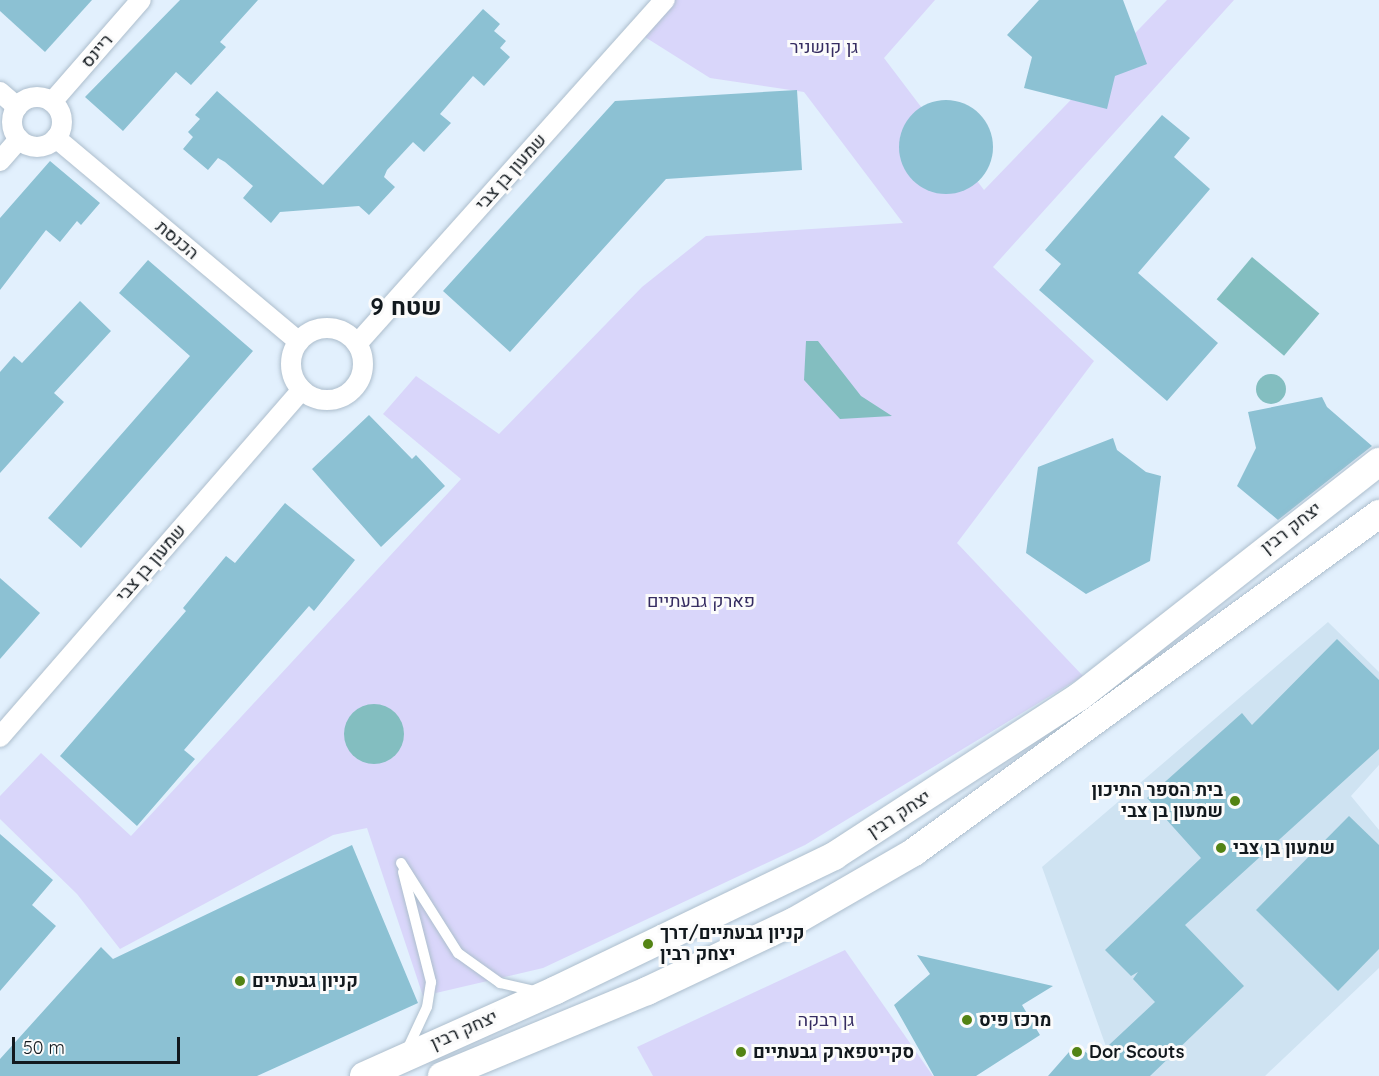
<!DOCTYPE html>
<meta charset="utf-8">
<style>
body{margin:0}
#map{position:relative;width:1379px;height:1076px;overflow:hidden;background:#e2f0fd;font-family:Quicksand,Heebo,sans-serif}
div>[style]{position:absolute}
.built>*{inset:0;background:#cfe3f2}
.green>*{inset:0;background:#d9d6fa}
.water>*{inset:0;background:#83bec0;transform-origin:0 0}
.round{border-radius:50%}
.building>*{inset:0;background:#8cc1d3}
.roads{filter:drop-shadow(0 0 2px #adbecd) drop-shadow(0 0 2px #adbecd)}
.lane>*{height:10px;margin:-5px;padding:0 5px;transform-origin:5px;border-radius:5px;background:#fff}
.street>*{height:20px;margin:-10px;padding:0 10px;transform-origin:10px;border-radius:10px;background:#fff}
.street>.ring{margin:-10px;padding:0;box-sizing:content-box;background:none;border:20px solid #fff;border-radius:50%}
.secondary>*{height:28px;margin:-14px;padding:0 14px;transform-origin:14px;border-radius:14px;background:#fff}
.dots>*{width:16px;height:16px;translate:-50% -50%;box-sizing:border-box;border:3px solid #fbfbfb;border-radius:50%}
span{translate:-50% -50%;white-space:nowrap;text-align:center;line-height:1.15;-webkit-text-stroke:6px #fbfbfb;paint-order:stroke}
.park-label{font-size:18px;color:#352c61}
.street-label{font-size:18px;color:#12191e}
.poi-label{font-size:18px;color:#12191e;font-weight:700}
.right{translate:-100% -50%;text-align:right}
.left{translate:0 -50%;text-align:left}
.district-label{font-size:24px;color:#12191e;font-weight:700}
.scale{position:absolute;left:12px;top:1037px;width:168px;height:27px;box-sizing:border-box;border:3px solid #12191e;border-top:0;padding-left:8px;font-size:18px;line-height:21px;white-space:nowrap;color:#12191e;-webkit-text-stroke:4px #fbfbfb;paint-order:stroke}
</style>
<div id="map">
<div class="built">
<div style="clip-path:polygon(1328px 622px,1379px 672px,1379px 765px,1351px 796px,1379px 830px,1379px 968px,1265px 1076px,1127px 1076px,1114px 1069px,1042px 867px)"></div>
</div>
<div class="green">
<div style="clip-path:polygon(665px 0,935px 0,884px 58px,984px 190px,1167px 0,1234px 0,993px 267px,1094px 361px,957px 543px,1083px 676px,805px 845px,543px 968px,423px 996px,367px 828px,333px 835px,120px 949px,77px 894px,0 819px,0 796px,41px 753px,131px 836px,461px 479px,383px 414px,416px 376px,499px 434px,642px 287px,706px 236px,903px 223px,804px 92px,710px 78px,637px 32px)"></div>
<div style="clip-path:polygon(845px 950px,933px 1076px,653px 1076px,637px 1047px)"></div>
</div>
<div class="water">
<div style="left:1252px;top:257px;width:88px;height:55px;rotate:40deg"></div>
<div style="clip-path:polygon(806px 341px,818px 341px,861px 396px,892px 416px,840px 419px,804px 380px)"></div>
<div class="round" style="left:1256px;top:374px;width:30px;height:30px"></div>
<div class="round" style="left:344px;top:704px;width:60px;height:60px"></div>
</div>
<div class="building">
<div style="clip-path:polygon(0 0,92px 0,45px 52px,0 11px)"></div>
<div style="clip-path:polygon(180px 0,258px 0,220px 42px,226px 47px,191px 85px,176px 72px,123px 131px,85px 97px)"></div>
<div style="clip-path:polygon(1039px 0,1123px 0,1147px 64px,1115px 76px,1107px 109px,1024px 88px,1032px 57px,1007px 35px)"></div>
<div style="clip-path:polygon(483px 9px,500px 24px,494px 31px,506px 41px,500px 48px,510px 57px,484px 86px,473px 76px,440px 114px,451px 123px,424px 152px,413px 142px,387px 170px,384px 177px,395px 187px,369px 215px,359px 206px,280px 212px,271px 223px,243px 198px,253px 186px,225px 162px,218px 158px,208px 170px,183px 149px,193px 137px,188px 132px,200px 119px,195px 115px,217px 91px,323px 185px)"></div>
<div style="clip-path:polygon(797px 90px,802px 170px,666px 179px,510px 352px,443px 291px,615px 101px)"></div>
<div class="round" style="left:899px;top:100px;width:94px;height:94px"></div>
<div style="clip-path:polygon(1162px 115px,1190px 138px,1174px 157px,1210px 189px,1138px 273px,1218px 343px,1167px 401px,1039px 290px,1061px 264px,1045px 250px)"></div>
<div style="clip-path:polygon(50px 161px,100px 203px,81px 225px,77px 221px,60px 242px,46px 230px,0 290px,0 218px)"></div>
<div style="clip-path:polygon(148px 260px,253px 351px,81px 548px,48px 518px,190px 356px,119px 293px)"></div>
<div style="clip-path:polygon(80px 301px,111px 331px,54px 393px,64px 402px,0 473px,0 372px,14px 356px,22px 363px)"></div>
<div style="clip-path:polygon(1322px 397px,1327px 407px,1372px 446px,1278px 520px,1237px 486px,1256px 448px,1248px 412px)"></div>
<div style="clip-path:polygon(369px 415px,412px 459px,416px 455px,445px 486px,381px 547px,312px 469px)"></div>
<div style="clip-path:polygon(1113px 438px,1117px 450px,1146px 472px,1161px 476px,1150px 561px,1086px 594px,1026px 553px,1038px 467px)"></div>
<div style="clip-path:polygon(285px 503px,355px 560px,314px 611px,309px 606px,184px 750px,195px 759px,137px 826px,60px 756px,186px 611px,183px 608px,226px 556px,235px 563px)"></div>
<div style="clip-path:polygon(0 578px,40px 613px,0 659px)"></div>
<div style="clip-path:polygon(1337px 639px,1379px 680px,1379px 749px,1185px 925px,1244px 986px,1150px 1076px,1048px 1076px,1076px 1044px,1094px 1059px,1155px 1002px,1133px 979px,1138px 972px,1131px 976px,1105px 950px,1201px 858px,1147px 798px,1242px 713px,1252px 725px)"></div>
<div style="clip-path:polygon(1349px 816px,1379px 845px,1379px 949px,1338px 991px,1256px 910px)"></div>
<div style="clip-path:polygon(0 834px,53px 880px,32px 905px,56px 926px,0 991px)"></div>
<div style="clip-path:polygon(352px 845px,418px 1003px,257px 1076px,0 1076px,0 1059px,101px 947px,113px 959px)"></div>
<div style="clip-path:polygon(917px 955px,1053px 986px,1022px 1005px,1040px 1035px,976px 1076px,934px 1076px,894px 1005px,930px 974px)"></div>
</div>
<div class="roads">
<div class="lane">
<div style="left:401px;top:863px;width:107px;rotate:57.7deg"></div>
<div style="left:458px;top:953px;width:52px;rotate:35.5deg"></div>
<div style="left:500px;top:983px;width:36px;rotate:13deg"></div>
<div style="left:403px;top:872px;width:114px;rotate:75.7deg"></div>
<div style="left:431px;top:982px;width:25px;rotate:99deg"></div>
<div style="left:427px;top:1007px;width:50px;rotate:115deg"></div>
</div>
<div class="street">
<div style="left:0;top:92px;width:23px;rotate:41deg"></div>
<div class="ring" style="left:12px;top:97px;width:30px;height:30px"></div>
<div style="left:52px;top:102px;width:135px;rotate:-48.9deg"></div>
<div style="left:56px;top:138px;width:317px;rotate:40deg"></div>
<div style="left:0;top:161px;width:29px;rotate:-49deg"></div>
<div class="ring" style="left:291px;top:328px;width:52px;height:52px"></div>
<div style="left:357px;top:344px;width:462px;rotate:-48.2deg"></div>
<div style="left:0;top:737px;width:460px;rotate:-49deg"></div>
</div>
<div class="secondary">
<div style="left:364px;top:1076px;width:210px;rotate:-24.1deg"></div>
<div style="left:556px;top:990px;width:309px;rotate:-25.7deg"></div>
<div style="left:834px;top:856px;width:292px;rotate:-33deg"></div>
<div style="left:1079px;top:697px;width:381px;rotate:-38.1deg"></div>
<div style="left:442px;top:1076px;width:222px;rotate:-22.5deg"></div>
<div style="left:647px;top:991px;width:161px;rotate:-25.3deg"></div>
<div style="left:793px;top:922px;width:140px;rotate:-30deg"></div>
<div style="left:914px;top:852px;width:575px;rotate:-36.01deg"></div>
</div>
</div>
<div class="dots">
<div style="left:1235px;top:801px;background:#538314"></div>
<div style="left:1221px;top:848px;background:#538314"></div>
<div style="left:648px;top:944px;background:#538314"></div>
<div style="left:240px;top:981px;background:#538314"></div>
<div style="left:967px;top:1020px;background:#538314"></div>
<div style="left:741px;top:1052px;background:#538314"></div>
<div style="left:1077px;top:1052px;background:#538314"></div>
</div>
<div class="park-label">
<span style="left:824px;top:47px">גן קושניר</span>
<span style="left:701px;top:601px">פארק גבעתיים</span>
<span style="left:826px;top:1020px">גן רבקה</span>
</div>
<div class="street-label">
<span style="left:97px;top:51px;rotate:-49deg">ריינס</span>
<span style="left:511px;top:172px;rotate:-48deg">שמעון בן צבי</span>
<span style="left:177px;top:240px;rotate:40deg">הכנסת</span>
<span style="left:1291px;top:528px;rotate:-38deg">יצחק רבין</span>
<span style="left:151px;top:563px;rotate:-49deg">שמעון בן צבי</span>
<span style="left:899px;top:814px;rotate:-33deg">יצחק רבין</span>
<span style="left:464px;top:1030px;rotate:-24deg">יצחק רבין</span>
</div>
<div class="poi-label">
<span class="right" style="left:1223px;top:801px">בית הספר התיכון<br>שמעון בן צבי</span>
<span class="left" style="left:1233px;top:848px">שמעון בן צבי</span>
<span class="left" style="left:660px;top:944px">קניון גבעתיים/דרך<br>יצחק רבין</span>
<span class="left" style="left:252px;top:981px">קניון גבעתיים</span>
<span class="left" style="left:979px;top:1020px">מרכז פיס</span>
<span class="left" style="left:753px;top:1052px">סקייטפארק גבעתיים</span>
<span class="left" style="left:1089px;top:1052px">Dor Scouts</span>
</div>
<div class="district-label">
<span style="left:406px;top:307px">שטח 9</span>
</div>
<div class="scale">50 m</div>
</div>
